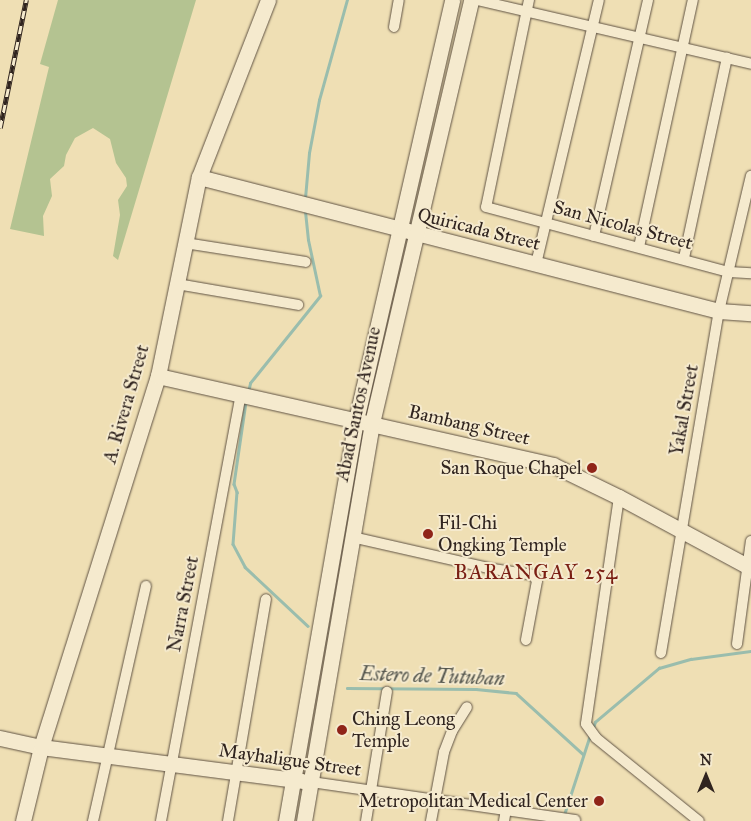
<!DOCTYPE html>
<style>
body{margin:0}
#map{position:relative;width:751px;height:821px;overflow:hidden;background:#efdfb4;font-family:"IM FELL Great Primer",serif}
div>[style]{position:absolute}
.green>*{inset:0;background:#b4c391}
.stream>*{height:2.5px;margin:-1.25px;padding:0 1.25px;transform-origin:1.25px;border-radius:1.25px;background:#9abdad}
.roads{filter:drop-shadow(0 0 1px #605344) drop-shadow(0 0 1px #605344)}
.street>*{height:10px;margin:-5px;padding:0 5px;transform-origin:5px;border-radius:5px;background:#f5eace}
.secondary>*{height:15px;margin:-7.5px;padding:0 7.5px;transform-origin:7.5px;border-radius:7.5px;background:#f5eace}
.rail>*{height:4.5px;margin-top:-2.25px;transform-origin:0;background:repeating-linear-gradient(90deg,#f5eace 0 8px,#30241f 0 16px);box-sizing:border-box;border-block:1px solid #30241f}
.dots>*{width:14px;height:14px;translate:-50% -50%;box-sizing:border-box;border:2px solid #f5eace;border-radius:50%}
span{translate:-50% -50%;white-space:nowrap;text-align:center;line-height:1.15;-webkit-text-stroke:4px #f5eace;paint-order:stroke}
.street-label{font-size:19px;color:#30241f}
.poi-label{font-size:19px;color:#30241f}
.right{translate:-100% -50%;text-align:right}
.left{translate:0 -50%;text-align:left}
.water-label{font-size:20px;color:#50524a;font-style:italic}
.quarter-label{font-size:21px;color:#7a1f14;letter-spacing:1px}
.north{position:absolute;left:681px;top:751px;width:50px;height:50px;-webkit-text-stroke:4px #f5eace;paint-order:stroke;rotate:0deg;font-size:14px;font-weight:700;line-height:20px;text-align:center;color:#30241f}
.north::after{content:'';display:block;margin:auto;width:18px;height:22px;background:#30241f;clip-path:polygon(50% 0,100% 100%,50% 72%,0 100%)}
</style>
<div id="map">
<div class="green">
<div style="clip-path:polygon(58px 0,196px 0,118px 260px,113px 256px,120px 215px,118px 200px,127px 186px,126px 178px,116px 163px,110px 139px,93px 128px,75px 138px,66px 155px,64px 166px,50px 179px,52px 196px,43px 216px,44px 236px,10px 229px,49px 67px,40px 64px)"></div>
</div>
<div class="stream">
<div style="left:305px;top:198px;width:45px;rotate:-84.9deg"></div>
<div style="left:309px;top:153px;width:54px;rotate:-79.3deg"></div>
<div style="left:319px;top:100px;width:104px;rotate:-74.4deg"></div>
<div style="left:248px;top:392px;width:9px;rotate:-77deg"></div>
<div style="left:250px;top:383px;width:112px;rotate:-51.2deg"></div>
<div style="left:320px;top:296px;width:57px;rotate:-102.1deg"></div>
<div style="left:308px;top:240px;width:31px;rotate:-96deg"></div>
<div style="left:246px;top:402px;width:83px;rotate:98.3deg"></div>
<div style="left:234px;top:484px;width:9px;rotate:69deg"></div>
<div style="left:237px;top:492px;width:52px;rotate:94.4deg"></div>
<div style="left:233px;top:544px;width:26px;rotate:62deg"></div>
<div style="left:245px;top:567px;width:86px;rotate:43.1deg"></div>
<div style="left:347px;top:688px;width:129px;rotate:0.4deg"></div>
<div style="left:476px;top:689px;width:40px;rotate:5.7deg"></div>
<div style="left:516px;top:693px;width:91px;rotate:42.3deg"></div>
<div style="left:593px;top:728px;width:6px;rotate:-72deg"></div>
<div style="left:595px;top:722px;width:84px;rotate:-40.2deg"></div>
<div style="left:659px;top:668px;width:33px;rotate:-16deg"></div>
<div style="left:691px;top:659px;width:61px;rotate:-7.6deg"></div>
<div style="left:564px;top:815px;width:84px;rotate:-72deg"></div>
</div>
<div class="roads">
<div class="street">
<div style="left:477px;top:0;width:281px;rotate:13.1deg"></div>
<div style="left:529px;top:0;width:211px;rotate:101.7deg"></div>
<div style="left:486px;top:207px;width:252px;rotate:15deg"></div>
<div style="left:729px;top:272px;width:22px;rotate:3deg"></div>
<div style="left:394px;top:27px;width:27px;rotate:-80deg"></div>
<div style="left:594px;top:236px;width:242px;rotate:-77.1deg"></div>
<div style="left:185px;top:243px;width:122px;rotate:8.9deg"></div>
<div style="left:639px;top:247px;width:253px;rotate:-77.7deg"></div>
<div style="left:684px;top:258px;width:205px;rotate:-77.9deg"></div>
<div style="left:536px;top:264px;width:271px;rotate:-76.6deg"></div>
<div style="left:177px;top:284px;width:123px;rotate:9.8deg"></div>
<div style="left:619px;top:497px;width:229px;rotate:98.3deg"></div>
<div style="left:586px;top:724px;width:17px;rotate:54deg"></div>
<div style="left:596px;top:738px;width:132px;rotate:38.9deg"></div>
<div style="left:352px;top:537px;width:145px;rotate:12.8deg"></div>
<div style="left:493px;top:569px;width:40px;rotate:8.5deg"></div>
<div style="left:533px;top:575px;width:7px;rotate:56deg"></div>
<div style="left:537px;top:581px;width:60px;rotate:100.6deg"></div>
<div style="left:737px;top:644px;width:104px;rotate:-82.3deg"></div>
<div style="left:661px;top:653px;width:347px;rotate:-80.4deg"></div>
<div style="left:719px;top:311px;width:139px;rotate:-76.7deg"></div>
<div style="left:311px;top:782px;width:267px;rotate:8.2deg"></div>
<div style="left:93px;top:821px;width:241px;rotate:-77.3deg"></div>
<div style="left:161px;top:821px;width:434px;rotate:-79.4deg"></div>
<div style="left:228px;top:821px;width:225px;rotate:-80.3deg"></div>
<div style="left:366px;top:821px;width:131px;rotate:-80.8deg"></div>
<div style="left:431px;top:821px;width:70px;rotate:-79.3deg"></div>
<div style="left:444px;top:752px;width:22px;rotate:-69deg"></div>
<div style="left:452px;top:731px;width:28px;rotate:-58deg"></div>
<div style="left:504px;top:821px;width:11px;rotate:-80deg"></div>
</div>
<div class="secondary">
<div style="left:199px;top:177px;width:537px;rotate:14.45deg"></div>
<div style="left:719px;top:311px;width:32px;rotate:4deg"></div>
<div style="left:158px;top:376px;width:405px;rotate:12.7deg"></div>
<div style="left:553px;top:465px;width:73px;rotate:25.9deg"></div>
<div style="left:619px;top:497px;width:150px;rotate:28.3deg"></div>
<div style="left:0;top:738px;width:42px;rotate:12.4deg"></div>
<div style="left:41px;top:747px;width:263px;rotate:7.4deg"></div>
<div style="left:23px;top:821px;width:76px;rotate:-76.3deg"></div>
<div style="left:41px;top:747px;width:389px;rotate:-72.5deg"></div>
<div style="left:158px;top:376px;width:203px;rotate:-78.4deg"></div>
<div style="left:199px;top:177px;width:190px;rotate:-68.7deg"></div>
<div style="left:286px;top:821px;width:407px;rotate:-80.1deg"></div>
<div style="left:356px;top:420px;width:431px;rotate:-77.1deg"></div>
<div style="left:304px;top:821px;width:404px;rotate:-80.3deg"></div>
<div style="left:372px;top:423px;width:434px;rotate:-76.8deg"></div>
</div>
</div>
<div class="rail">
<div style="left:0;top:128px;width:131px;rotate:-78.5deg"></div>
</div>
<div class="dots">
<div style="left:592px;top:468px;background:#8f2418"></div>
<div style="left:428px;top:534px;background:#8f2418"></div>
<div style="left:342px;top:730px;background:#8f2418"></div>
<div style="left:599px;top:801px;background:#8f2418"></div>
</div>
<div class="street-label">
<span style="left:623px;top:225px;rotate:15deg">San Nicolas Street</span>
<span style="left:479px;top:229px;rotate:14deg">Quiricada Street</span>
<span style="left:126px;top:404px;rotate:-74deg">A. Rivera Street</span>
<span style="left:358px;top:404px;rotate:-78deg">Abad Santos Avenue</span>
<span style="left:684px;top:410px;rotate:-80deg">Yakal Street</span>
<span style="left:469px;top:425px;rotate:13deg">Bambang Street</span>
<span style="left:183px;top:604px;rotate:-79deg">Narra Street</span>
<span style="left:290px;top:760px;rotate:8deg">Mayhaligue Street</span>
</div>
<div class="poi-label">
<span class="right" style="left:582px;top:468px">San Roque Chapel</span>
<span class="left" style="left:438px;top:534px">Fil-Chi<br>Ongking Temple</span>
<span class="left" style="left:352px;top:730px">Ching Leong<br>Temple</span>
<span class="right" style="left:588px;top:801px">Metropolitan Medical Center</span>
</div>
<div class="water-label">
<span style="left:432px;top:676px;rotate:2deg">Estero de Tutuban</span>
</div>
<div class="quarter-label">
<span style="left:536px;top:572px">BARANGAY 254</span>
</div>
<div class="north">N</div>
</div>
